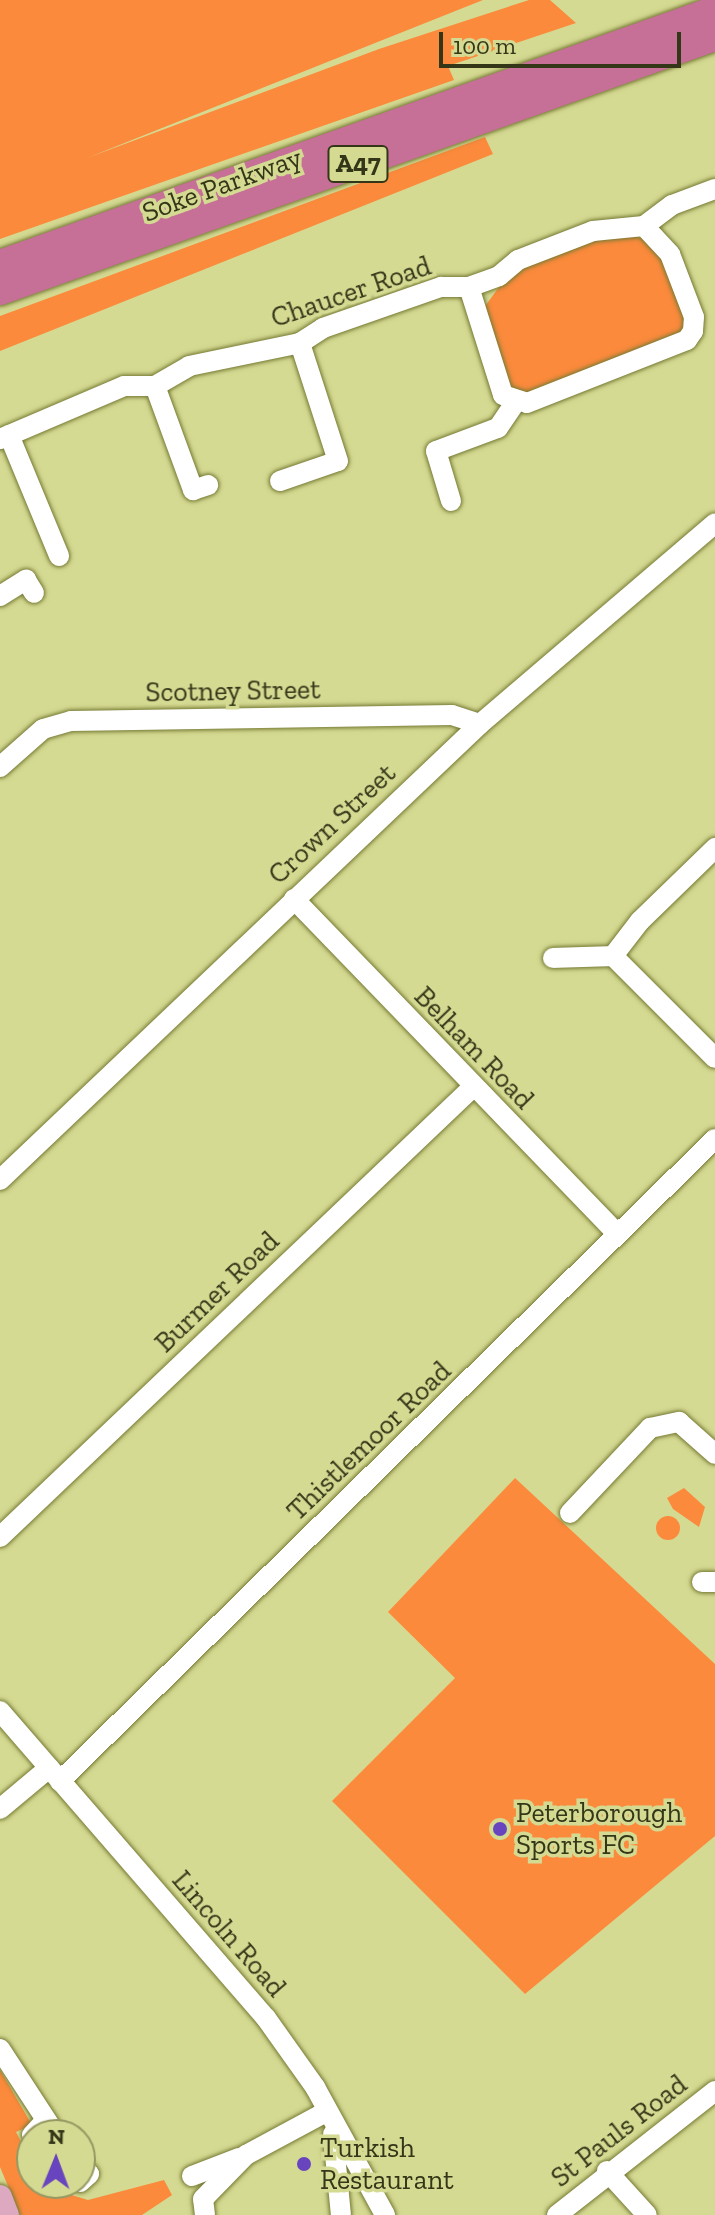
<!DOCTYPE html>
<style>
body{margin:0}
#map{position:relative;width:715px;height:2215px;overflow:hidden;background:#d5da92;font-family:"Zilla Slab",serif}
div>[style]{position:absolute}
.green>*{inset:0;background:#fb8a3c}
.round{border-radius:50%}
.roads{filter:drop-shadow(0 0 2px #767a34) drop-shadow(0 0 2px #767a34)}
.minor>*{height:20px;margin:-10px;padding:0 10px;transform-origin:10px;border-radius:10px;background:#fff}
.major>*{height:24px;margin:-12px;padding:0 12px;transform-origin:12px;border-radius:12px;background:#dda9c1}
.highway>*{height:28px;margin:-14px;padding:0 14px;transform-origin:14px;border-radius:14px;background:#c67098}
.dots>*{width:22px;height:22px;translate:-50% -50%;box-sizing:border-box;border:4px solid #d5da92;border-radius:50%}
span{translate:-50% -50%;white-space:nowrap;text-align:center;line-height:1.15;-webkit-text-stroke:7px #d5da92;paint-order:stroke}
.shield-label span{padding:2px 6px;background:#d5da92;border:2px solid;border-radius:6px;-webkit-text-stroke-width:0}
.shield-label{font-size:26px;color:#343618;font-weight:700}
.street-label{font-size:28px;color:#343618}
.poi-label{font-size:28px;color:#343618}
.left{translate:0 -50%;text-align:left}
.north{position:absolute;left:16px;top:2119px;width:80px;height:80px;box-sizing:border-box;background:#d5da92;border:2px solid #959861;border-radius:50%;rotate:1deg;font-size:22px;font-weight:700;line-height:32px;text-align:center;color:#343618}
.north::after{content:'';display:block;margin:auto;width:28px;height:36px;background:#6845be;clip-path:polygon(50% 0,100% 100%,50% 72%,0 100%)}
.scale{position:absolute;left:439px;top:32px;width:242px;height:36px;box-sizing:border-box;border:4px solid #343618;border-top:0;padding-left:10px;font-size:24px;line-height:28px;white-space:nowrap;color:#343618;-webkit-text-stroke:6px #d5da92;paint-order:stroke}
</style>
<div id="map">
<div class="green">
<div style="clip-path:polygon(0 0,483px 0,87px 158px,379px 49px,529px 0,550px 0,576px 23px,448px 66px,454px 80px,0 239px)"></div>
<div style="clip-path:polygon(485px 137px,493px 154px,0 351px,0 316px)"></div>
<div style="clip-path:polygon(631px 235px,652px 242px,662px 253px,688px 318px,685px 334px,531px 393px,507px 388px,483px 309px,502px 283px,520px 266px,580px 243px)"></div>
<div style="clip-path:polygon(515px 1478px,715px 1664px,715px 1836px,525px 1994px,332px 1801px,455px 1678px,388px 1612px)"></div>
<div style="clip-path:polygon(684px 1488px,705px 1507px,699px 1527px,673px 1509px,667px 1498px)"></div>
<div class="round" style="left:656px;top:1516px;width:24px;height:24px"></div>
<div style="clip-path:polygon(0 2070px,32px 2125px,16px 2132px,32px 2163px,32px 2183px,88px 2200px,164px 2180px,172px 2195px,142px 2215px,20px 2215px,0 2167px)"></div>
</div>
<div class="roads">
<div class="minor">
<div style="left:469px;top:287px;width:113px;rotate:72.5deg"></div>
<div style="left:503px;top:395px;width:25px;rotate:18deg"></div>
<div style="left:527px;top:403px;width:172px;rotate:-21.5deg"></div>
<div style="left:687px;top:340px;width:11px;rotate:-56deg"></div>
<div style="left:693px;top:331px;width:14px;rotate:-86deg"></div>
<div style="left:694px;top:317px;width:67px;rotate:-110.9deg"></div>
<div style="left:670px;top:254px;width:38px;rotate:-133deg"></div>
<div style="left:155px;top:386px;width:111px;rotate:69.9deg"></div>
<div style="left:193px;top:490px;width:16px;rotate:-18deg"></div>
<div style="left:9px;top:435px;width:131px;rotate:67.5deg"></div>
<div style="left:0;top:439px;width:135px;rotate:-23.1deg"></div>
<div style="left:124px;top:386px;width:31px"></div>
<div style="left:155px;top:386px;width:39px;rotate:-30deg"></div>
<div style="left:189px;top:366px;width:113px;rotate:-11.7deg"></div>
<div style="left:300px;top:343px;width:27px;rotate:-33deg"></div>
<div style="left:323px;top:328px;width:125px;rotate:-19.2deg"></div>
<div style="left:441px;top:287px;width:28px"></div>
<div style="left:469px;top:287px;width:32px;rotate:-20deg"></div>
<div style="left:499px;top:276px;width:25px;rotate:-40deg"></div>
<div style="left:518px;top:260px;width:80px;rotate:-21.1deg"></div>
<div style="left:593px;top:231px;width:51px;rotate:-5.6deg"></div>
<div style="left:644px;top:226px;width:35px;rotate:-37deg"></div>
<div style="left:672px;top:205px;width:46px;rotate:-20.4deg"></div>
<div style="left:280px;top:481px;width:61px;rotate:-19deg"></div>
<div style="left:338px;top:461px;width:124px;rotate:-107.9deg"></div>
<div style="left:451px;top:501px;width:52px;rotate:-106.7deg"></div>
<div style="left:436px;top:451px;width:66px;rotate:-20.4deg"></div>
<div style="left:498px;top:428px;width:30px;rotate:-56deg"></div>
<div style="left:0;top:596px;width:31px;rotate:-32deg"></div>
<div style="left:26px;top:580px;width:15px;rotate:58deg"></div>
<div style="left:0;top:767px;width:57px;rotate:-41.5deg"></div>
<div style="left:43px;top:729px;width:29px;rotate:-16deg"></div>
<div style="left:71px;top:721px;width:381px;rotate:-0.9deg"></div>
<div style="left:452px;top:715px;width:29px;rotate:18deg"></div>
<div style="left:294px;top:899px;width:465px;rotate:46deg"></div>
<div style="left:613px;top:956px;width:44px;rotate:-52.4deg"></div>
<div style="left:640px;top:921px;width:105px;rotate:-44.2deg"></div>
<div style="left:613px;top:956px;width:144px;rotate:45deg"></div>
<div style="left:553px;top:958px;width:60px;rotate:-1.9deg"></div>
<div style="left:0;top:1180px;width:662px;rotate:-43.53deg"></div>
<div style="left:480px;top:724px;width:309px;rotate:-40.5deg"></div>
<div style="left:570px;top:1513px;width:117px;rotate:-46.7deg"></div>
<div style="left:650px;top:1428px;width:30px;rotate:-12deg"></div>
<div style="left:679px;top:1422px;width:48px;rotate:41.6deg"></div>
<div style="left:0;top:1537px;width:651px;rotate:-43.57deg"></div>
<div style="left:702px;top:1582px;width:13px"></div>
<div style="left:0;top:1711px;width:406px;rotate:49.1deg"></div>
<div style="left:266px;top:2018px;width:85px;rotate:54.6deg"></div>
<div style="left:315px;top:2087px;width:146px;rotate:61.3deg"></div>
<div style="left:60px;top:1781px;width:917px;rotate:-44.43deg"></div>
<div style="left:0;top:1809px;width:64px;rotate:-39.9deg"></div>
<div style="left:0;top:2049px;width:103px;rotate:56.9deg"></div>
<div style="left:333px;top:2134px;width:81px;rotate:84.4deg"></div>
<div style="left:32px;top:2135px;width:18px;rotate:-47deg"></div>
<div style="left:80px;top:2163px;width:14px;rotate:51deg"></div>
<div style="left:89px;top:2174px;width:12px;rotate:138deg"></div>
<div style="left:607px;top:2171px;width:59px;rotate:47.7deg"></div>
<div style="left:192px;top:2176px;width:50px;rotate:-21deg"></div>
<div style="left:205px;top:2215px;width:16px;rotate:-97deg"></div>
<div style="left:203px;top:2199px;width:62px;rotate:-45.7deg"></div>
<div style="left:246px;top:2155px;width:91px;rotate:-28.3deg"></div>
<div style="left:557px;top:2215px;width:201px;rotate:-38.1deg"></div>
</div>
<div class="major">
<div style="left:0;top:2197px;width:19px;rotate:69deg"></div>
</div>
<div class="highway">
<div style="left:0;top:264px;width:759px;rotate:-19.56deg"></div>
<div style="left:0;top:291px;width:759px;rotate:-19.56deg"></div>
</div>
</div>
<div class="dots">
<div style="left:500px;top:1829px;background:#6845be"></div>
<div style="left:304px;top:2164px;background:#6845be"></div>
</div>
<div class="shield-label">
<span style="left:358px;top:164px">A47</span>
</div>
<div class="street-label">
<span style="left:222px;top:185px;rotate:-20deg">Soke Parkway</span>
<span style="left:351px;top:292px;rotate:-19deg">Chaucer Road</span>
<span style="left:233px;top:691px;rotate:-1deg">Scotney Street</span>
<span style="left:332px;top:824px;rotate:-43deg">Crown Street</span>
<span style="left:474px;top:1048px;rotate:46deg">Belham Road</span>
<span style="left:217px;top:1292px;rotate:-44deg">Burmer Road</span>
<span style="left:369px;top:1441px;rotate:-44deg">Thistlemoor Road</span>
<span style="left:229px;top:1934px;rotate:49deg">Lincoln Road</span>
<span style="left:619px;top:2131px;rotate:-38deg">St Pauls Road</span>
</div>
<div class="poi-label">
<span class="left" style="left:516px;top:1829px">Peterborough<br>Sports FC</span>
<span class="left" style="left:320px;top:2164px">Turkish<br>Restaurant</span>
</div>
<div class="north">N</div>
<div class="scale">100 m</div>
</div>
